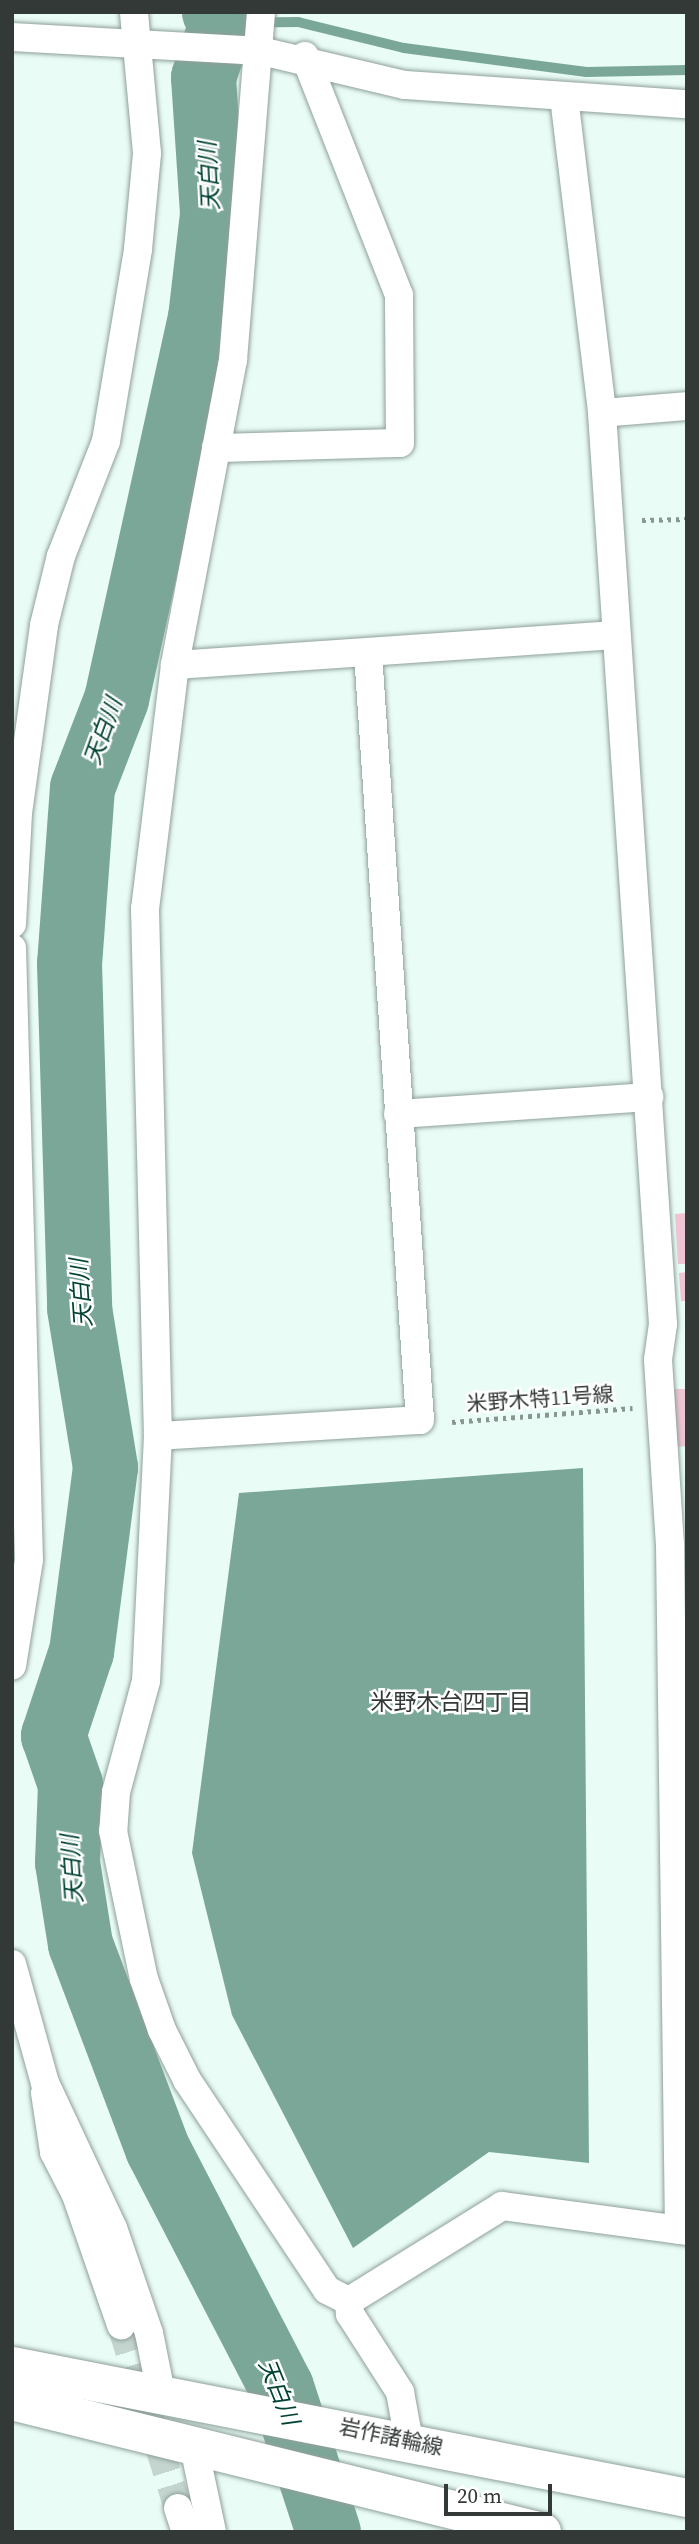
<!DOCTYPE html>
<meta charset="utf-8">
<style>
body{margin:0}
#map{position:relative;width:699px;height:2544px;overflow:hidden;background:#e9fcf5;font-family:"Source Serif 4","Noto Sans JP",serif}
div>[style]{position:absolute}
.water>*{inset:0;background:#7ba798}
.stream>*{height:10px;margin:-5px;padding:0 5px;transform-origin:5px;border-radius:5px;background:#7ba798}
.river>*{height:65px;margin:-32.5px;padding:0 32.5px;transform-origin:32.5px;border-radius:32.5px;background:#7ba798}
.building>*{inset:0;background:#efc4d4}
.street-tunnel>*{height:28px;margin-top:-14px;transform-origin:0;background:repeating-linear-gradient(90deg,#c4d5cf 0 28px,transparent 0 42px)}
.path>*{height:4.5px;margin-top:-2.25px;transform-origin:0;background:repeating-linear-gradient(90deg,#8a9692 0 3.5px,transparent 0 8.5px)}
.roads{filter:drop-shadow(0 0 2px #8ea099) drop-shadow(0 0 2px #8ea099)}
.street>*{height:28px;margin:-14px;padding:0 14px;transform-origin:14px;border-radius:14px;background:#fff}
.secondary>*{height:38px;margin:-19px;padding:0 19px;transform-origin:19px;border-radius:19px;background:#fff}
span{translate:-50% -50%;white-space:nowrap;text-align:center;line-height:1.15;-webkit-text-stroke:5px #fff;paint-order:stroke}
.street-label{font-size:21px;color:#323936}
.water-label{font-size:23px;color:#014334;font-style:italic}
.neighbourhood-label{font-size:23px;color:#323936}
.frame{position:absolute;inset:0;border:14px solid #323936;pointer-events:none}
.scale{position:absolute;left:444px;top:2484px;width:108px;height:32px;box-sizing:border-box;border:4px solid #323936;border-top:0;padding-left:9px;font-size:21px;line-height:24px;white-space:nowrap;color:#323936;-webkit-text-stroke:5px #fff;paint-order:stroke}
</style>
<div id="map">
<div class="water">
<div style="clip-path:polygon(583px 1468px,589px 2163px,489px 2152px,353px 2248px,232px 2015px,192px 1853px,239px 1493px)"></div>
</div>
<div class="stream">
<div style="left:221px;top:23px;width:77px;rotate:-0.7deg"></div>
<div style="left:298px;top:22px;width:109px;rotate:13.8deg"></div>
<div style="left:404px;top:48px;width:184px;rotate:7.5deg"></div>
<div style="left:586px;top:72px;width:101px;rotate:-1.1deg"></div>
</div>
<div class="river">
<div style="left:214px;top:12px;width:13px;rotate:58deg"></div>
<div style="left:221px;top:23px;width:57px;rotate:108.4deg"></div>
<div style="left:203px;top:77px;width:137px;rotate:86.2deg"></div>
<div style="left:212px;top:214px;width:104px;rotate:96.6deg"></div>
<div style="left:200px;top:317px;width:391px;rotate:102.4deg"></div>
<div style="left:116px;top:699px;width:94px;rotate:111.1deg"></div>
<div style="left:82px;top:787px;width:176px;rotate:94.2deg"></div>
<div style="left:69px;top:963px;width:345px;rotate:88.3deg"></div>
<div style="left:79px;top:1308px;width:161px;rotate:80.7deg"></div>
<div style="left:105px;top:1467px;width:186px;rotate:97.4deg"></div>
<div style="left:81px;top:1651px;width:89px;rotate:108.4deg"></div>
<div style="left:53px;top:1735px;width:52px;rotate:70.9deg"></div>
<div style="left:70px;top:1784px;width:78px;rotate:92.2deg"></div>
<div style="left:67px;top:1862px;width:83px;rotate:81deg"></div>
<div style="left:80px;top:1944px;width:218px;rotate:69.3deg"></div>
<div style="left:157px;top:2148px;width:269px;rotate:62.6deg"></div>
<div style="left:281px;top:2387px;width:152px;rotate:72deg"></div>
</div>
<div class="building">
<div style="clip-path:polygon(687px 1213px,687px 1264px,678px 1264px,675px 1214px)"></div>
<div style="clip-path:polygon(687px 1272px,687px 1301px,681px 1301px,679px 1273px)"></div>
<div style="clip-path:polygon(673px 1389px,687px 1389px,687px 1446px,675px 1447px)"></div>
</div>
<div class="street-tunnel">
<div style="left:121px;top:2325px;width:192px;rotate:72.7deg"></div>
</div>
<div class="path">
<div style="left:642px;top:520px;width:45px;rotate:-1.3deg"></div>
<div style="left:452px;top:1422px;width:181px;rotate:-4.4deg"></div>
</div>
<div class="roads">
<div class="street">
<div style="left:261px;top:12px;width:349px;rotate:94.6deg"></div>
<div style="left:233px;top:360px;width:310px;rotate:100.8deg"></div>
<div style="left:175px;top:665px;width:246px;rotate:97deg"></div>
<div style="left:145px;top:909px;width:527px;rotate:88.59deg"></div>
<div style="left:158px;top:1436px;width:245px;rotate:92.8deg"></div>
<div style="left:146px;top:1681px;width:115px;rotate:105.1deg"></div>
<div style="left:116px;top:1792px;width:39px;rotate:94deg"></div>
<div style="left:113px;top:1831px;width:151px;rotate:78.2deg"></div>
<div style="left:144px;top:1979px;width:54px;rotate:70.6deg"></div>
<div style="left:162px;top:2030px;width:56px;rotate:63.4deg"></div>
<div style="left:187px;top:2080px;width:252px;rotate:56.3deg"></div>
<div style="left:327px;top:2290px;width:25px;rotate:27deg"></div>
<div style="left:349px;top:2301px;width:13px;rotate:86deg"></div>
<div style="left:350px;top:2314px;width:93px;rotate:57.3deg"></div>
<div style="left:400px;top:2392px;width:50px;rotate:79.6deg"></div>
<div style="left:12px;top:37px;width:249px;rotate:3.2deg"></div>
<div style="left:261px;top:51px;width:148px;rotate:13.3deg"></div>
<div style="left:405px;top:85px;width:283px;rotate:3.9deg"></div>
<div style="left:564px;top:97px;width:318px;rotate:83.1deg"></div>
<div style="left:602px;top:413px;width:913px;rotate:86.17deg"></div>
<div style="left:663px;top:1324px;width:36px;rotate:98deg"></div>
<div style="left:658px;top:1360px;width:184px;rotate:86.3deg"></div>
<div style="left:670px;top:1544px;width:686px;rotate:89.25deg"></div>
<div style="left:602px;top:413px;width:85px;rotate:-4.7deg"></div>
<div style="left:216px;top:448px;width:184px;rotate:-1.6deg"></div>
<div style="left:400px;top:443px;width:148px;rotate:-90.4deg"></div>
<div style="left:399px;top:295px;width:257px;rotate:-111.5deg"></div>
<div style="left:175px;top:665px;width:442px;rotate:-3.9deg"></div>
<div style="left:12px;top:924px;width:111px;rotate:-86.9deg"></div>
<div style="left:18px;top:813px;width:190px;rotate:-82.1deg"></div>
<div style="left:44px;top:625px;width:71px;rotate:-76.2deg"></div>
<div style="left:61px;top:556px;width:123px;rotate:-68.6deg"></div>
<div style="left:106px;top:441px;width:195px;rotate:-80.5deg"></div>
<div style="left:138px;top:249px;width:96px;rotate:-84.6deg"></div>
<div style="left:147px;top:153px;width:142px;rotate:-95.3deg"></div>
<div style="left:12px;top:948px;width:612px;rotate:88.41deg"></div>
<div style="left:29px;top:1560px;width:107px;rotate:99.1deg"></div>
<div style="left:398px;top:1114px;width:252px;rotate:-3.9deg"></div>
<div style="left:158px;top:1436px;width:262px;rotate:-3.5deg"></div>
<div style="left:420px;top:1420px;width:768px;rotate:-93.88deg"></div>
<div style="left:12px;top:1964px;width:123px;rotate:74.5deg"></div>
<div style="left:45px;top:2083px;width:160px;rotate:64.9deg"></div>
<div style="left:113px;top:2228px;width:111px;rotate:71.1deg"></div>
<div style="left:149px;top:2333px;width:61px;rotate:78.7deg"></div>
<div style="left:45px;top:2093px;width:60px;rotate:81.3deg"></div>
<div style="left:54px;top:2152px;width:48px;rotate:62.9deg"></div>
<div style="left:76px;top:2195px;width:138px;rotate:70.9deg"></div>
<div style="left:349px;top:2301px;width:180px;rotate:-31.8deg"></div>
<div style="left:502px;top:2206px;width:187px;rotate:7.7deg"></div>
<div style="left:194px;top:2447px;width:87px;rotate:78deg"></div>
<div style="left:178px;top:2508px;width:25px;rotate:72deg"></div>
</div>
<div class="secondary">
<div style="left:12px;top:2366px;width:688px;rotate:11.06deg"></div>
<div style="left:12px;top:2401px;width:546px;rotate:13.88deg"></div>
</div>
</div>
<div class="street-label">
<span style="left:540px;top:1399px;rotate:-4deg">米野木特11号線</span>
<span style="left:391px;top:2437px;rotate:12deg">岩作諸輪線</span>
</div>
<div class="water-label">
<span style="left:209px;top:176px;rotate:-93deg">天白川</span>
<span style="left:103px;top:731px;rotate:-70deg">天白川</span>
<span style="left:81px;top:1293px;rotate:-94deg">天白川</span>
<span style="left:72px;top:1869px;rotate:-94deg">天白川</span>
<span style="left:279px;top:2392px;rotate:68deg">天白川</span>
</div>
<div class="neighbourhood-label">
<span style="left:451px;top:1702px">米野木台四丁目</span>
</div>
<div class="frame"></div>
<div class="scale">20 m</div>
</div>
